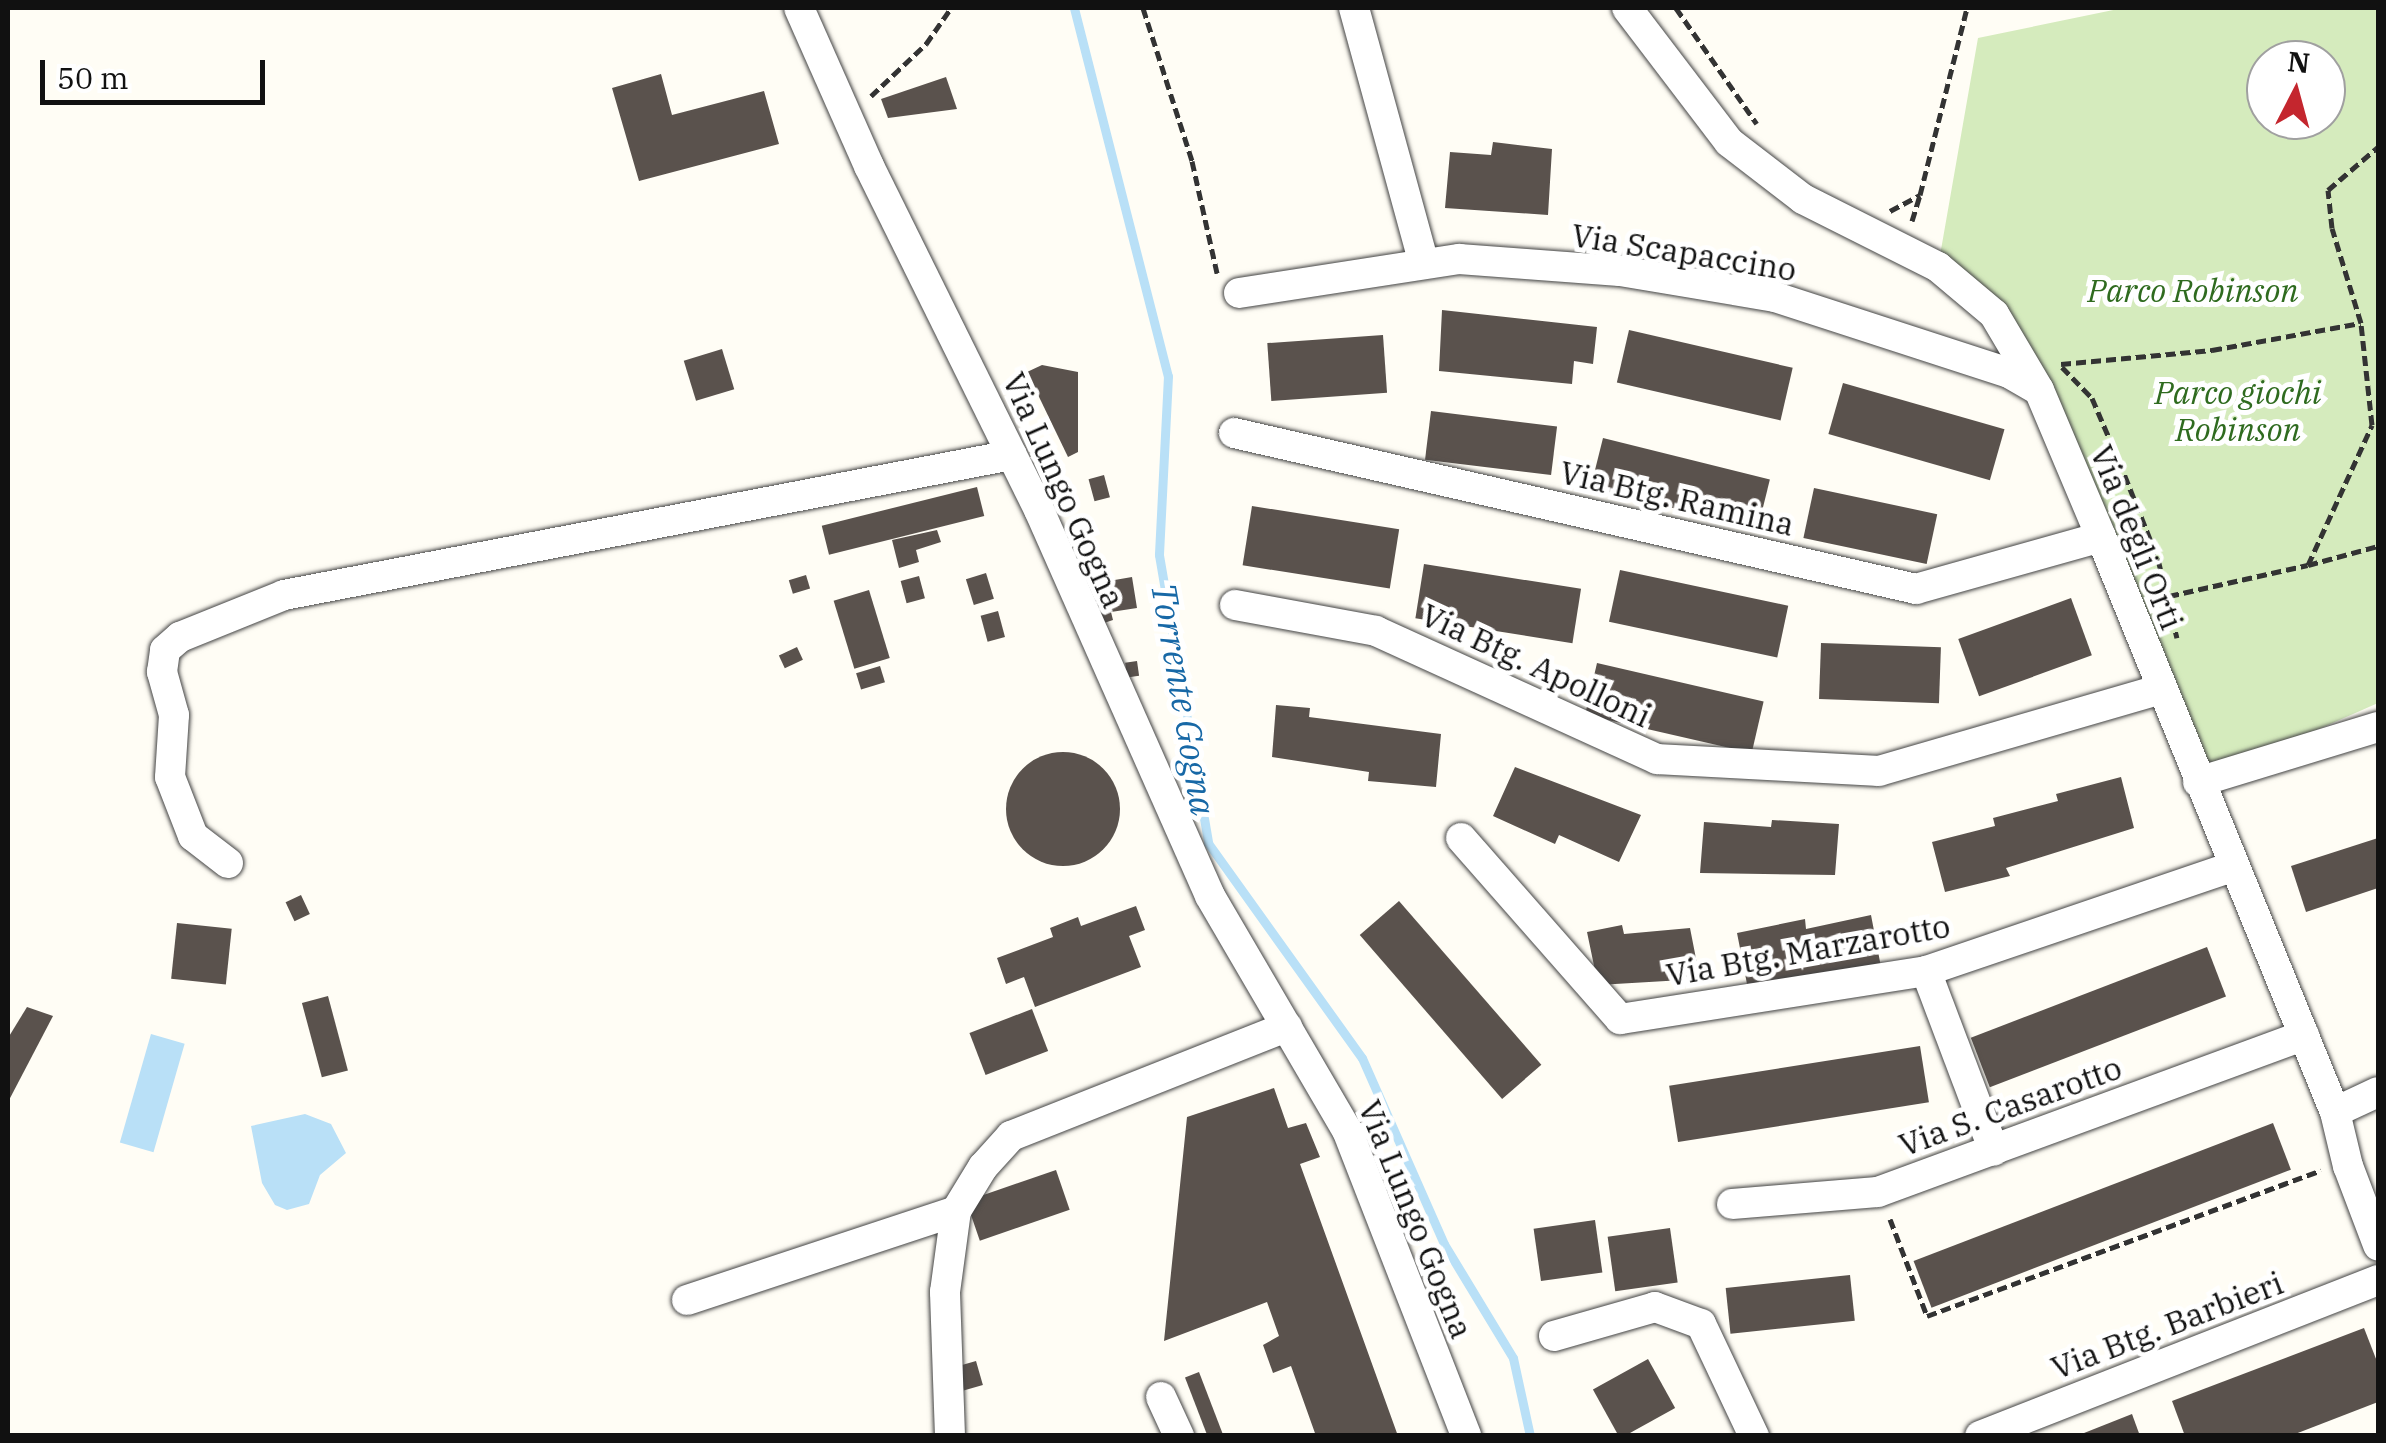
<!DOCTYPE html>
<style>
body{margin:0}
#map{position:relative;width:2386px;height:1443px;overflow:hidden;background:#fffdf5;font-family:"IBM Plex Serif",serif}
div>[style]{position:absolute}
.green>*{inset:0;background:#d5ebbd}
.water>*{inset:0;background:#b9e0f7;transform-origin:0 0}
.stream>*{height:9px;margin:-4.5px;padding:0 4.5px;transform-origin:4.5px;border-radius:4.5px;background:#b9e0f7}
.building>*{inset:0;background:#5a524d;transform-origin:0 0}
.round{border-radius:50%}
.path>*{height:5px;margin-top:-2.5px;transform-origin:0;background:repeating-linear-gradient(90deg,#333 0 10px,transparent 0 15px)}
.roads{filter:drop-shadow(0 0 2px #444) drop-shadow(0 0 2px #444)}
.minor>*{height:30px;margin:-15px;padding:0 15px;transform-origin:15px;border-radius:15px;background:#fff}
span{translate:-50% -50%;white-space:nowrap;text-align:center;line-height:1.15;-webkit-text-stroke:10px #fff;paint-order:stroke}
.street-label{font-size:32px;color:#111}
.park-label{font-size:32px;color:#2f6b1f;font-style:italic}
.water-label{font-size:35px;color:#1768a6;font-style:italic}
.frame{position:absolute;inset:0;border:10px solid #111;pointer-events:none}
.north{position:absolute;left:2246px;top:40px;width:100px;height:100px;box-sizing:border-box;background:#fff;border:2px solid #a0a0a0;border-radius:50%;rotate:6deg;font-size:28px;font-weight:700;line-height:40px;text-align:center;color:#111}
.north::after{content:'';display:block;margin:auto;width:35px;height:45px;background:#c4262e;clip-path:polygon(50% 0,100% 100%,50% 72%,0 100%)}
.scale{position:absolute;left:40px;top:60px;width:225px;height:45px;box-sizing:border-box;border:5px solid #111;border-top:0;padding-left:12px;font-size:30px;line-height:35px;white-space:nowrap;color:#111;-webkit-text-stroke:8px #fff;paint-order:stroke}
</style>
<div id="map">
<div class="green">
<div style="clip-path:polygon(evenodd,2123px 8px,2378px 8px,2378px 703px,2198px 782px,2039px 390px,1938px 267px,1978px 38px,2123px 8px,2266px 60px,2326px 60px,2326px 120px,2266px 120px,2266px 60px)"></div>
</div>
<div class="water">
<div style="left:151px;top:1034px;width:35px;height:113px;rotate:16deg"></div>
<div style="clip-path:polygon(305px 1114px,331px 1124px,346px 1153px,320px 1175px,309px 1204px,287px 1210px,275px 1205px,262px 1183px,251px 1126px)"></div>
</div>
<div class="stream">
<div style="left:1074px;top:8px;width:380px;rotate:75.7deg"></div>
<div style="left:1168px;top:376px;width:179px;rotate:92.9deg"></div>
<div style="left:1159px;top:555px;width:292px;rotate:80.3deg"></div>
<div style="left:1208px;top:843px;width:264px;rotate:54.4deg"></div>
<div style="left:1362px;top:1058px;width:203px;rotate:66.2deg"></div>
<div style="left:1444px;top:1244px;width:133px;rotate:58.8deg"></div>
<div style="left:1513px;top:1358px;width:80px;rotate:77.7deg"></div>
</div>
<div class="building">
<div style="clip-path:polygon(661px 74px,672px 115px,764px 91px,779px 144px,639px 181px,612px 88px)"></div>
<div style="clip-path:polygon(946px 77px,957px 109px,888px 118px,881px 99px)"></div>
<div style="clip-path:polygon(1493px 142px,1552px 149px,1548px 215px,1445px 208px,1450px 152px,1491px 155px)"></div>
<div style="clip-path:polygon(1442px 310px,1597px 327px,1593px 364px,1574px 361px,1572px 384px,1439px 371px)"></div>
<div style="left:1629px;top:330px;width:168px;height:54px;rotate:13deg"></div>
<div style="left:1383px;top:335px;width:58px;height:116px;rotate:86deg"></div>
<div style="left:722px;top:349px;width:42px;height:40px;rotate:73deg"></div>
<div style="clip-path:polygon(1042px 365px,1078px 372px,1078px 452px,1068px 457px,1027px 372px)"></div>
<div style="left:1843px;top:383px;width:168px;height:53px;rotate:16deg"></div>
<div style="left:1431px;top:411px;width:127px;height:49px;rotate:7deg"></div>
<div style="left:1603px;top:438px;width:172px;height:51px;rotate:14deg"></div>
<div style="left:1104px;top:475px;width:23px;height:16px;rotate:75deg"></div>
<div style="left:977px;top:487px;width:30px;height:160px;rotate:76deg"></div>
<div style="left:1814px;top:488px;width:126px;height:51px;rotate:12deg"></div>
<div style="left:1252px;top:506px;width:149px;height:60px;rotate:9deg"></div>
<div style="clip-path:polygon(937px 530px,941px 542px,916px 550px,919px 562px,899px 568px,892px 540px)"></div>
<div style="left:1424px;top:564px;width:159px;height:55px;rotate:9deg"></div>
<div style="left:1620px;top:570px;width:172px;height:53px;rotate:12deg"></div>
<div style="left:986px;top:573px;width:27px;height:21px;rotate:73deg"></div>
<div style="left:806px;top:575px;width:14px;height:18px;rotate:73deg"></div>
<div style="left:919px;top:576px;width:23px;height:19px;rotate:75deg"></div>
<div style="clip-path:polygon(1132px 577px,1137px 608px,1111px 612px,1113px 620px,1104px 623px,1093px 593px,1104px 590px,1103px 582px)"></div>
<div style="left:869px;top:590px;width:71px;height:37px;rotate:73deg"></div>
<div style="left:2071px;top:598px;width:61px;height:120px;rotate:70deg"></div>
<div style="left:998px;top:611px;width:27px;height:18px;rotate:75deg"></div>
<div style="left:1821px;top:643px;width:120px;height:56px;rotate:2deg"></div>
<div style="left:797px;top:647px;width:14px;height:20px;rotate:65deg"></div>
<div style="left:1137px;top:661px;width:15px;height:12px;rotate:82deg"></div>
<div style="left:1597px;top:663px;width:171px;height:53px;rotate:13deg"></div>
<div style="left:880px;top:666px;width:17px;height:25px;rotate:73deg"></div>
<div style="clip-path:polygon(1276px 705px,1310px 708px,1309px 717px,1441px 734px,1436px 787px,1368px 781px,1369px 772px,1272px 757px)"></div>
<div class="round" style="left:1006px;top:752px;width:114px;height:114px"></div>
<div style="clip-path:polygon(1515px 767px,1641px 815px,1619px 862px,1559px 835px,1555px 844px,1493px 816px)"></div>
<div style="clip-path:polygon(2121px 777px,2134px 828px,2006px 868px,2010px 876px,1945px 892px,1932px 842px,1995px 826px,1993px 818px,2058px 801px,2056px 794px)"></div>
<div style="clip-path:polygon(1772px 820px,1839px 824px,1835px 875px,1700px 873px,1704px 822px,1771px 827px)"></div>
<div style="clip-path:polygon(2378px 838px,2378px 888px,2306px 912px,2291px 866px)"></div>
<div style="left:301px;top:895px;width:21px;height:17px;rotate:65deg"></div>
<div style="left:1399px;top:901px;width:217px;height:52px;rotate:49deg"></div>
<div style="clip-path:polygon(1136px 906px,1145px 930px,1129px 936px,1141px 967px,1035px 1007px,1024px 977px,1006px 984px,997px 958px,1053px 937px,1050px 928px,1078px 917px,1081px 926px)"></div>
<div style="clip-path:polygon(1871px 915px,1881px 967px,1747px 984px,1737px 933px,1805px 919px,1806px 929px)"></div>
<div style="left:177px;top:923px;width:55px;height:56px;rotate:6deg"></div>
<div style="clip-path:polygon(1622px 925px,1624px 934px,1690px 928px,1700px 979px,1598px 985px,1587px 932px)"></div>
<div style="left:2207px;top:947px;width:53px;height:253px;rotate:69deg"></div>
<div style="left:328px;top:996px;width:77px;height:27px;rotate:75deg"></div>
<div style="clip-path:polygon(27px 1007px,53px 1016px,8px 1102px,8px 1038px)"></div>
<div style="left:1032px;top:1009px;width:45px;height:67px;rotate:69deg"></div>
<div style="left:1920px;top:1046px;width:57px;height:254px;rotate:81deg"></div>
<div style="clip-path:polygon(1274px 1088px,1288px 1128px,1306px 1123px,1320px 1157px,1300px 1164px,1398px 1436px,1316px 1436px,1291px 1366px,1273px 1373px,1263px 1345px,1279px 1336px,1267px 1302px,1164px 1341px,1187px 1117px)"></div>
<div style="left:2273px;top:1123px;width:50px;height:385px;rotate:69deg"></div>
<div style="left:1056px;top:1170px;width:42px;height:95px;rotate:71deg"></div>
<div style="left:1595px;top:1220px;width:53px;height:62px;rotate:82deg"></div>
<div style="left:1670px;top:1228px;width:55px;height:63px;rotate:82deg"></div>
<div style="left:1850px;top:1275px;width:46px;height:125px;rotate:84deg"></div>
<div style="clip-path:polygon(2364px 1328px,2378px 1364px,2378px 1402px,2290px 1436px,2185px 1436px,2172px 1401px)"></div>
<div style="left:1648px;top:1359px;width:56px;height:63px;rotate:61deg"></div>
<div style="left:976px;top:1361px;width:25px;height:20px;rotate:74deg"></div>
<div style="left:1199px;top:1372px;width:69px;height:15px;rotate:69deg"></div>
<div style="clip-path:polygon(2132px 1414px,2140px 1436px,2079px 1436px,2079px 1435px)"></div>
</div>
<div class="path">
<div style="left:1143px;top:8px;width:161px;rotate:72.2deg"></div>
<div style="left:1192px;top:161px;width:115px;rotate:77.4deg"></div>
<div style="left:1676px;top:8px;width:141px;rotate:55.1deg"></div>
<div style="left:871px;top:96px;width:76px;rotate:-43.4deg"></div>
<div style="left:926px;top:44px;width:44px;rotate:-55.2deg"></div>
<div style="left:1890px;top:211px;width:34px;rotate:-28deg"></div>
<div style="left:1920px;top:195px;width:193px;rotate:-75.9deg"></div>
<div style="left:1912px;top:221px;width:27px;rotate:-73deg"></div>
<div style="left:2061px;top:364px;width:152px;rotate:-5.3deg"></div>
<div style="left:2212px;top:350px;width:151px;rotate:-10.3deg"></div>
<div style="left:2361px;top:323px;width:99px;rotate:-107deg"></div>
<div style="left:2332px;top:228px;width:38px;rotate:-96deg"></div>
<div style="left:2328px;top:190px;width:66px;rotate:-40.7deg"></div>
<div style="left:2062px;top:367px;width:43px;rotate:45.9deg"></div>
<div style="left:2092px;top:398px;width:69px;rotate:66.8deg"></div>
<div style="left:2119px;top:461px;width:105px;rotate:68.3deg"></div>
<div style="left:2158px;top:559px;width:81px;rotate:76.5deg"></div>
<div style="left:2308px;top:565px;width:73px;rotate:-15.2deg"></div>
<div style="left:2169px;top:596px;width:142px;rotate:-12.6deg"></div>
<div style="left:2308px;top:565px;width:154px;rotate:-65.4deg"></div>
<div style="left:2372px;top:425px;width:102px;rotate:-96.2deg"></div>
<div style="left:1890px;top:1219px;width:104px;rotate:69.1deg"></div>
<div style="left:1927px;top:1316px;width:420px;rotate:-20.3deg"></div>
</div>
<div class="roads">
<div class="minor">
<div style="left:799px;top:8px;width:173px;rotate:66.1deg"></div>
<div style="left:869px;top:166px;width:384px;rotate:63.7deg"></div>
<div style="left:1039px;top:510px;width:422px;rotate:66.1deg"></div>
<div style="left:1210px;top:896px;width:271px;rotate:59.7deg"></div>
<div style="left:1347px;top:1130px;width:328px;rotate:68.7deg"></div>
<div style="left:1354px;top:8px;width:265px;rotate:74.7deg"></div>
<div style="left:1627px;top:8px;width:168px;rotate:52.7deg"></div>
<div style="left:1729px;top:142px;width:93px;rotate:37.6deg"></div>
<div style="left:1803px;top:199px;width:151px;rotate:26.7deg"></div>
<div style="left:1938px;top:267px;width:73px;rotate:40deg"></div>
<div style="left:1994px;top:314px;width:88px;rotate:59.4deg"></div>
<div style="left:2039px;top:390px;width:160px;rotate:67.1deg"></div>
<div style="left:2101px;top:537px;width:621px;rotate:67.86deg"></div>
<div style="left:2335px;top:1112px;width:56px;rotate:76.5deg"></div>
<div style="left:2348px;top:1166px;width:85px;rotate:69.2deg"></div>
<div style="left:1239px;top:293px;width:223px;rotate:-8.8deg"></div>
<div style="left:1459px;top:259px;width:161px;rotate:4.3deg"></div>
<div style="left:1620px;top:271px;width:157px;rotate:9.5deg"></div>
<div style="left:1775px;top:297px;width:246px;rotate:18deg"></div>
<div style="left:2009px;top:373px;width:34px;rotate:30deg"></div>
<div style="left:1234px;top:433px;width:700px;rotate:12.88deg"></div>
<div style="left:1916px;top:589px;width:192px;rotate:-15.7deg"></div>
<div style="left:1235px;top:605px;width:143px;rotate:10.4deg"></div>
<div style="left:1376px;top:631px;width:309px;rotate:24.5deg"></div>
<div style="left:1657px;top:759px;width:222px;rotate:3.1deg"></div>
<div style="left:1879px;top:771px;width:294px;rotate:-16.2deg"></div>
<div style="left:2198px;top:782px;width:188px;rotate:-17deg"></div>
<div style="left:1461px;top:838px;width:241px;rotate:48.7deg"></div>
<div style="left:1620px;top:1019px;width:310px;rotate:-8.9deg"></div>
<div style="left:1926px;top:971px;width:325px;rotate:-18.8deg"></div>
<div style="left:228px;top:863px;width:44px;rotate:-142.4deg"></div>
<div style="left:193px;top:836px;width:63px;rotate:-111.3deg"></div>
<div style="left:170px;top:777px;width:62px;rotate:-86.3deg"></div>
<div style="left:174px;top:715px;width:45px;rotate:-105.6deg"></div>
<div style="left:162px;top:672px;width:22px;rotate:-82deg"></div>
<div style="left:165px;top:650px;width:20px;rotate:-41deg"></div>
<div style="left:180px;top:637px;width:112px;rotate:-22deg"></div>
<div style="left:284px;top:595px;width:741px;rotate:-10.89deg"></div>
<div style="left:1926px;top:971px;width:192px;rotate:69.3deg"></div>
<div style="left:2335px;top:1112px;width:47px;rotate:-24.9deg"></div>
<div style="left:1732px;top:1204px;width:146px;rotate:-4.7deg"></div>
<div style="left:1878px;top:1192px;width:454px;rotate:-20.2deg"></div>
<div style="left:687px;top:1300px;width:283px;rotate:-18.3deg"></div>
<div style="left:1554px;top:1336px;width:105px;rotate:-16deg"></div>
<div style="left:1655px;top:1307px;width:49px;rotate:20.3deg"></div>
<div style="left:1701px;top:1324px;width:124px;rotate:64.7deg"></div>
<div style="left:1161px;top:1397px;width:43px;rotate:65.2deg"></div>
<div style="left:950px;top:1436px;width:144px;rotate:-92deg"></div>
<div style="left:945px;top:1292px;width:82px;rotate:-82.3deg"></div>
<div style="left:956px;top:1211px;width:52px;rotate:-58.5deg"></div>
<div style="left:983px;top:1167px;width:42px;rotate:-47.9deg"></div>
<div style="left:1011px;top:1136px;width:297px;rotate:-21.6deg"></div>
<div style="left:1980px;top:1436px;width:427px;rotate:-21.4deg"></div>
</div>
</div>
<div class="street-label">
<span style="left:1684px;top:252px;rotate:9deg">Via Scapaccino</span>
<span style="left:1064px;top:490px;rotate:66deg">Via Lungo Gogna</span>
<span style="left:1677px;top:498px;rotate:13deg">Via Btg. Ramina</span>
<span style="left:2137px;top:537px;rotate:68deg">Via degli Orti</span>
<span style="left:1536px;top:665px;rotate:25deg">Via Btg. Apolloni</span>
<span style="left:1808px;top:950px;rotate:-10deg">Via Btg. Marzarotto</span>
<span style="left:2010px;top:1106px;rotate:-20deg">Via S. Casarotto</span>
<span style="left:1416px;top:1219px;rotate:68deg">Via Lungo Gogna</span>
<span style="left:2167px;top:1325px;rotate:-21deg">Via Btg. Barbieri</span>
</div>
<div class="park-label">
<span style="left:2193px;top:290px">Parco Robinson</span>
<span style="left:2238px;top:411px">Parco giochi<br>Robinson</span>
</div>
<div class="water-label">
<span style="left:1184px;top:699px;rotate:80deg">Torrente Gogna</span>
</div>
<div class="frame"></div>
<div class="north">N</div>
<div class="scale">50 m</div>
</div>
